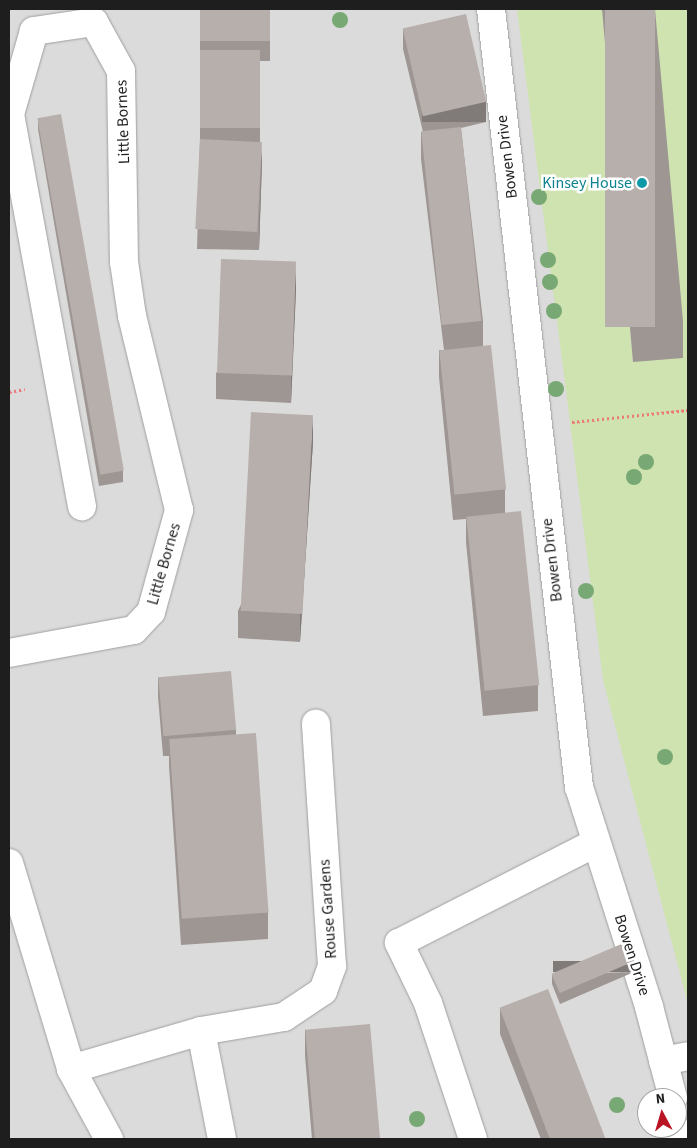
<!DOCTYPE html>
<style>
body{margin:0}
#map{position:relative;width:697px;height:1148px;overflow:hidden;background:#eeeae5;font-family:"Source Sans 3",sans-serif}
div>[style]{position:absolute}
.residential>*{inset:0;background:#dcdbdb}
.grass>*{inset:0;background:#cee3b0}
.path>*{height:3px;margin-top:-1.5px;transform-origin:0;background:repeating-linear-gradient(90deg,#ec7a78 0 2.5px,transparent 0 5px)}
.roads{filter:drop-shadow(0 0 1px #9f9f9f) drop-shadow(0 0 1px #9f9f9f)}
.minor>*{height:28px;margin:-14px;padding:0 14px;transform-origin:14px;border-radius:14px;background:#fff}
.trees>*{width:16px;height:16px;margin:-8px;border-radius:50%;background:#78a873}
.wall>*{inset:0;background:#9d9693}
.shaded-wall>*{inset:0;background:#807a78;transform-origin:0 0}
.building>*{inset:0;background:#b7afab;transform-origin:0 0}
.dots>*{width:14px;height:14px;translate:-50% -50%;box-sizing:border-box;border:2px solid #fff;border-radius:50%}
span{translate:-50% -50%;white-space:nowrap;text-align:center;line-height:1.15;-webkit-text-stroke:5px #fff;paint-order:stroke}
.street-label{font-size:16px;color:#1e1e1e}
.culture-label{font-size:16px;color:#0d838f}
.right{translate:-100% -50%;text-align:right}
.frame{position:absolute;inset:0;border:10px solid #1e1e1e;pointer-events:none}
.north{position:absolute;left:637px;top:1088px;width:50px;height:50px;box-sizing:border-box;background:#fff;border:1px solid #a5a5a5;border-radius:50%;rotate:354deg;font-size:14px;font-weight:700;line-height:20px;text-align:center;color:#1e1e1e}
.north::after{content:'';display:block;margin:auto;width:18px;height:22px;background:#b91423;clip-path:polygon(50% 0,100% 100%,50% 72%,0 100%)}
</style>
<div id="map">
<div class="residential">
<div style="clip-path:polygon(evenodd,9px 9px,688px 9px,688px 1139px,9px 1139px,9px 9px,647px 1098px,677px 1098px,677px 1128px,647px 1128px,647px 1098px)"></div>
</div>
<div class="grass">
<div style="clip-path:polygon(517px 9px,602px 9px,633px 362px,651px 9px,688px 9px,688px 1004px,603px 680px)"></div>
</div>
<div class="path">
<div style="left:9px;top:392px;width:16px;rotate:-11deg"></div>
<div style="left:572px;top:422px;width:117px;rotate:-5.9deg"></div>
</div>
<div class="roads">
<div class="minor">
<div style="left:491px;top:9px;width:783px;rotate:83.55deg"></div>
<div style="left:579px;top:787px;width:231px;rotate:72.3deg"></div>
<div style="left:649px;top:1007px;width:94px;rotate:75.2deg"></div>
<div style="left:9px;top:653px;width:127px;rotate:-10.4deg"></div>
<div style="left:134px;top:630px;width:25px;rotate:-47deg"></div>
<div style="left:151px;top:612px;width:106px;rotate:-74.6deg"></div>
<div style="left:179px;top:510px;width:200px;rotate:-103.6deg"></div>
<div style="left:132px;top:316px;width:55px;rotate:-98.4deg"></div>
<div style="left:124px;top:262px;width:191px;rotate:-90.9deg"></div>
<div style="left:121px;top:71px;width:56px;rotate:-118.9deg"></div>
<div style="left:94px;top:22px;width:61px;rotate:171.5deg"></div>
<div style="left:34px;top:31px;width:86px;rotate:106.1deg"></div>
<div style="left:10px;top:114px;width:399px;rotate:79.6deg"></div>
<div style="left:9px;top:863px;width:215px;rotate:73.2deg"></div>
<div style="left:71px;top:1069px;width:80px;rotate:61.5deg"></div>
<div style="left:201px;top:1031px;width:110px;rotate:79deg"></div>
<div style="left:663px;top:1061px;width:25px;rotate:-11deg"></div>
<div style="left:71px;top:1069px;width:135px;rotate:-16.3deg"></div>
<div style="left:201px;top:1031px;width:84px;rotate:-9.6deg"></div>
<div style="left:284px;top:1017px;width:47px;rotate:-33.7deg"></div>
<div style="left:323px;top:991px;width:27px;rotate:-70deg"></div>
<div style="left:332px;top:966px;width:243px;rotate:-93.8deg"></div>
<div style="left:675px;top:1128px;width:11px;rotate:85deg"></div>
<div style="left:473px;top:1139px;width:143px;rotate:-108.3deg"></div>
<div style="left:428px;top:1003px;width:67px;rotate:-115.8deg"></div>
<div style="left:399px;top:943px;width:220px;rotate:-27deg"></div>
</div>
</div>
<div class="trees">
<div style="left:340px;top:20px"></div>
<div style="left:539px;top:197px"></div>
<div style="left:548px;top:260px"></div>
<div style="left:550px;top:282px"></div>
<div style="left:554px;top:311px"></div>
<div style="left:556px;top:389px"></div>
<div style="left:646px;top:462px"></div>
<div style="left:634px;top:477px"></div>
<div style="left:586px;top:591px"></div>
<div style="left:665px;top:757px"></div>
<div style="left:617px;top:1105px"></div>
<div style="left:417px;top:1119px"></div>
</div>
<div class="wall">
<div style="clip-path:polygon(200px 9px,270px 9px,270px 61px,260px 61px,260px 141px,262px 161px,259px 250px,197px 249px,200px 139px)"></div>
<div style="clip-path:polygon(602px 9px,655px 9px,683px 321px,683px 358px,633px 362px)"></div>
<div style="clip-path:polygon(403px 29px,486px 122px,461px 128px,483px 321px,483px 345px,505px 489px,505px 512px,538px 685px,538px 711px,483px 716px,466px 542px,466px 519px,453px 520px,439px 377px,439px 350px,444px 350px,421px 159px,421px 132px,423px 132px,403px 49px)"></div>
<div style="clip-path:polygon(38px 119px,123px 471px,123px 482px,99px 486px,38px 129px)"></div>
<div style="clip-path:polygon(296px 289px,291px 403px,216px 399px,216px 373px)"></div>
<div style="clip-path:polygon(313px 442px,300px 642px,238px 638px,238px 611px)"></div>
<div style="clip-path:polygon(158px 677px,236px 730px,236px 735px,268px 913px,268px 939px,181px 945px,169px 766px,169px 756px,163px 756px,158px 697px)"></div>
<div style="clip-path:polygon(634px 972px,560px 1004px,552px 984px,552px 974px)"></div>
<div style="clip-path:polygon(500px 1008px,606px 1139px,541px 1139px,500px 1034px)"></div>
<div style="clip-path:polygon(305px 1029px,380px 1139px,312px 1139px,305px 1056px)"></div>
</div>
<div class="shaded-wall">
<div style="left:486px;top:102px;width:20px;height:64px;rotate:90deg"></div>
<div style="clip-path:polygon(262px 142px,262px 161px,259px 250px,259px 231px)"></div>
<div style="clip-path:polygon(296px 262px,296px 289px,291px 403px,291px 376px)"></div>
<div style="clip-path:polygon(313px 415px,313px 442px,300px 642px,300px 615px)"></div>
<div style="left:634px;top:961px;width:11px;height:81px;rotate:90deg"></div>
</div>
<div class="building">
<div style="left:200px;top:9px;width:70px;height:32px"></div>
<div style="left:605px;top:9px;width:50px;height:318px"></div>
<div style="left:466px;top:14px;width:90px;height:65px;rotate:77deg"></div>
<div style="left:260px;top:50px;width:78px;height:60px;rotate:90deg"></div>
<div style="left:61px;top:114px;width:362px;height:24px;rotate:80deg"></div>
<div style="left:461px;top:127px;width:195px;height:40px;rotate:84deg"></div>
<div style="left:200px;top:139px;width:62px;height:90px;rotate:3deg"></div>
<div style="left:221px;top:259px;width:75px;height:114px;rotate:2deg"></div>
<div style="left:491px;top:345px;width:145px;height:52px;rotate:84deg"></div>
<div style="left:251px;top:412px;width:62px;height:199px;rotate:3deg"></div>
<div style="left:521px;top:511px;width:175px;height:55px;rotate:84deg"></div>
<div style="left:231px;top:671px;width:59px;height:73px;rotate:85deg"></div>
<div style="left:256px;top:733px;width:180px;height:87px;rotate:86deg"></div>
<div style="left:626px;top:942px;width:21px;height:81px;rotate:67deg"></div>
<div style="left:548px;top:989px;width:161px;height:52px;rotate:69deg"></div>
<div style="left:370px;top:1024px;width:115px;height:65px;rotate:85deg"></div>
</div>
<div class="dots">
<div style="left:642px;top:183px;background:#0f9aa8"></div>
</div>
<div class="street-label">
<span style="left:123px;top:122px;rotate:-92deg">Little Bornes</span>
<span style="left:507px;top:157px;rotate:-97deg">Bowen Drive</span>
<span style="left:552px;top:560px;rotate:-97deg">Bowen Drive</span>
<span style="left:164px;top:564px;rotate:-74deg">Little Bornes</span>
<span style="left:328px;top:909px;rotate:-94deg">Rouse Gardens</span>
<span style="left:632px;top:955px;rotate:72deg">Bowen Drive</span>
</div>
<div class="culture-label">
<span class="right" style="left:632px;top:183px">Kinsey House</span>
</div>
<div class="frame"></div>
<div class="north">N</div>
</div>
